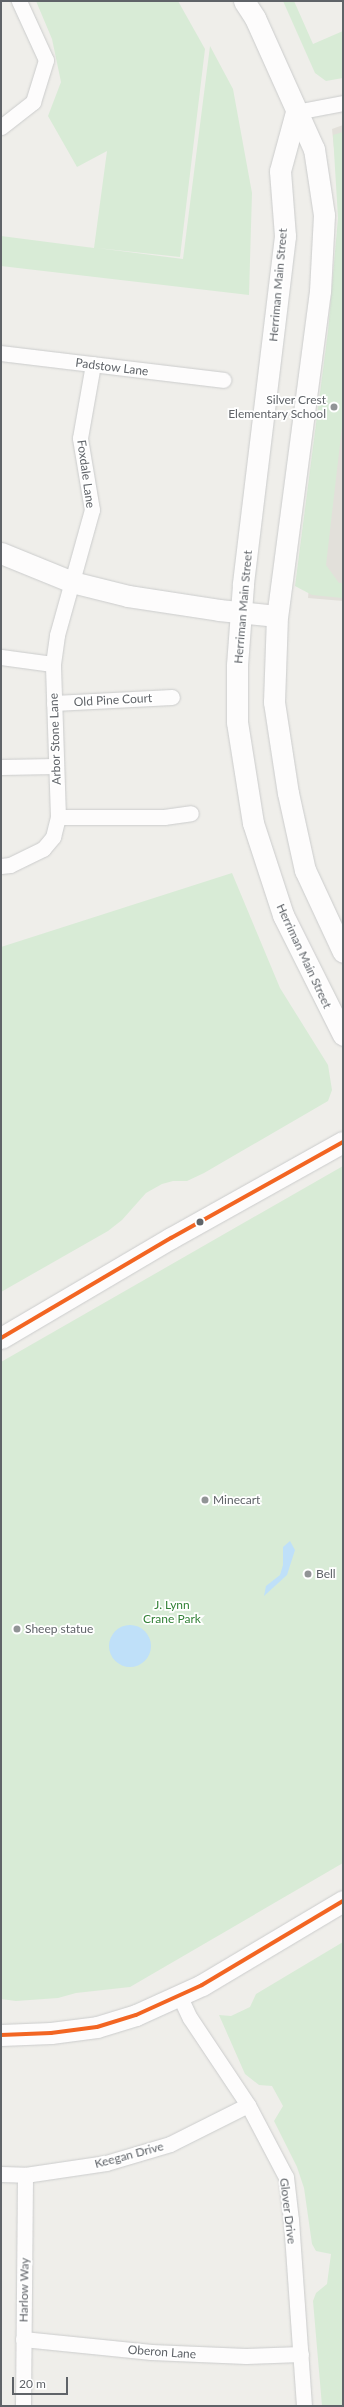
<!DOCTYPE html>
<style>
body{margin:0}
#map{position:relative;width:344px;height:2407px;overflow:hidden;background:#efeeea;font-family:Lato,sans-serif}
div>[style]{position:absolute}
.education>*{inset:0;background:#e2e0da}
.green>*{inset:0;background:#d8ebd6}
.water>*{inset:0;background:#bfe0f9}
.round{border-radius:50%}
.roads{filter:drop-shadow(0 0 1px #cbcccc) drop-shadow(0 0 1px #cbcccc)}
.street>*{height:15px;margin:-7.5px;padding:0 7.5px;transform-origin:7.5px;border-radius:7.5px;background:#fdfcfc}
.secondary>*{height:21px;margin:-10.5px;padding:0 10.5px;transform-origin:10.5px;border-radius:10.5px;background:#fdfcfc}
.bus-1>*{height:4px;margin:-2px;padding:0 2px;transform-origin:2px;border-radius:2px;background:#f26522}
.dots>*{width:11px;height:11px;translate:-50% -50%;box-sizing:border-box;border:2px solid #fff;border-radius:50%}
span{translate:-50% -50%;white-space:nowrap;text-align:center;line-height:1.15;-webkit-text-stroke:3.5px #fff;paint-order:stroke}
.street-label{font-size:12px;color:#5f6368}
.poi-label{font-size:12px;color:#5f6368}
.right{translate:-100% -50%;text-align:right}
.left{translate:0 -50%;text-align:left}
.park-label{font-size:12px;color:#348238}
.frame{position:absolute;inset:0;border:2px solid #5f6368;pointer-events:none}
.scale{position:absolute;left:12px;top:2377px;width:56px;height:18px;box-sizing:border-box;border:2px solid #5f6368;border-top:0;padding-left:5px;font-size:12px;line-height:14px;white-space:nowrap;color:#5f6368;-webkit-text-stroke:3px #fff;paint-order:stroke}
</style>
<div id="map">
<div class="education">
<div style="clip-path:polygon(343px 125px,343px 601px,308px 598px,341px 215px,332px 129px)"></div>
</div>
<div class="green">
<div style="clip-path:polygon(36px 1px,178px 1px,205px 49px,180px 257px,97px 248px,183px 259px,210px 46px,233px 89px,252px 193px,249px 295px,1px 266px,1px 236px,94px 248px,107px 151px,77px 167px,48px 116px,61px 82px,52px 39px)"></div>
<div style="clip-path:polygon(283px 1px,294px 1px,313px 44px,343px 31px,343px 78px,326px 81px,315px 73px)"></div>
<div style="clip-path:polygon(343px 132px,343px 418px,326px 565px,339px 583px,343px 583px,343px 598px,312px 595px,295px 586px,328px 331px,338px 218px,333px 135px)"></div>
<div style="clip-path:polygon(232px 873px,280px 988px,328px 1065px,332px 1090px,328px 1101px,204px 1173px,187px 1181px,173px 1181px,162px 1184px,146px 1193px,122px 1220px,108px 1231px,1px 1292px,1px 947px)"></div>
<div style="clip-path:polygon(343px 1166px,343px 1863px,130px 1987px,76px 1993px,58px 1998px,16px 2001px,1px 1999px,1px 1362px)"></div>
<div style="clip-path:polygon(343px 1942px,343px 2406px,322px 2406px,313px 2301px,316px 2293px,327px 2284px,331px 2254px,316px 2251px,312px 2244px,304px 2188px,297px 2167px,274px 2121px,283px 2106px,272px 2086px,259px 2085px,245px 2074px,219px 2015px,231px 2016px,250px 2007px,256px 1994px)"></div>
</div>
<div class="water">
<div style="clip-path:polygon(290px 1541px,295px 1550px,287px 1575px,264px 1596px,266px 1586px,280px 1575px,283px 1565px,283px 1547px)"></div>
<div class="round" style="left:109px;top:1625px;width:42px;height:42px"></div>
</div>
<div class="roads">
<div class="street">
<div style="left:296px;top:112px;width:48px;rotate:-10.8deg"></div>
<div style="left:1px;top:127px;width:41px;rotate:-38deg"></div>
<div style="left:33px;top:102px;width:44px;rotate:-72.8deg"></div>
<div style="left:46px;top:60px;width:65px;rotate:-114.6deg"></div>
<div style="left:1px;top:353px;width:224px;rotate:6.9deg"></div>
<div style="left:1px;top:657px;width:52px;rotate:7.7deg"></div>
<div style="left:54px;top:703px;width:118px;rotate:-2.9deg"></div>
<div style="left:1px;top:767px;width:54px;rotate:-1.1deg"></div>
<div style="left:58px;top:817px;width:106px"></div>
<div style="left:164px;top:817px;width:27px;rotate:-8deg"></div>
<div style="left:1px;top:866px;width:9px;rotate:-6deg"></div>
<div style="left:10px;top:865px;width:37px;rotate:-26deg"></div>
<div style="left:43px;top:849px;width:16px;rotate:-50deg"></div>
<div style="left:53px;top:837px;width:21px;rotate:-76deg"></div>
<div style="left:58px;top:817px;width:153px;rotate:-91.9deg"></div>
<div style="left:53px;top:664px;width:29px;rotate:-82deg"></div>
<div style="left:57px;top:635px;width:130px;rotate:-74.4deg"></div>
<div style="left:92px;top:510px;width:73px;rotate:-99.5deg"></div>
<div style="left:80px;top:438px;width:75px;rotate:-80deg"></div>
<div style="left:180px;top:1997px;width:23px;rotate:65deg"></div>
<div style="left:190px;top:2018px;width:105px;rotate:56.3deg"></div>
<div style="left:248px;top:2105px;width:81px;rotate:62.2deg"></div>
<div style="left:286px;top:2177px;width:43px;rotate:83.4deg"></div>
<div style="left:291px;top:2220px;width:186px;rotate:86deg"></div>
<div style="left:1px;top:2174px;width:24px;rotate:2deg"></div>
<div style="left:25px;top:2175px;width:82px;rotate:-8.4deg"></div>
<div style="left:106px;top:2163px;width:67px;rotate:-16.5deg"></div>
<div style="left:170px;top:2144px;width:87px;rotate:-26.6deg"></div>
<div style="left:23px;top:2339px;width:129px;rotate:5.8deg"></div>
<div style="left:151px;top:2352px;width:95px;rotate:2.4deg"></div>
<div style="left:246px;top:2356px;width:55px;rotate:-2.1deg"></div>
<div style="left:23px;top:2406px;width:231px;rotate:-89.5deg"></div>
</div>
<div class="secondary">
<div style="left:244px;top:1px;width:20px;rotate:57deg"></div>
<div style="left:255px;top:18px;width:144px;rotate:65.8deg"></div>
<div style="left:314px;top:149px;width:67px;rotate:81.4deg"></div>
<div style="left:324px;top:215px;width:76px;rotate:93deg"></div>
<div style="left:320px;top:291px;width:328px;rotate:97.5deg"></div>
<div style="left:277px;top:616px;width:86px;rotate:92deg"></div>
<div style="left:274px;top:702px;width:92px;rotate:81.3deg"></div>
<div style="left:288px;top:793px;width:79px;rotate:77.6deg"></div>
<div style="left:305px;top:870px;width:90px;rotate:65.1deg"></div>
<div style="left:296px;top:112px;width:61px;rotate:105.2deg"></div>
<div style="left:280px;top:171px;width:65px;rotate:85.6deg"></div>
<div style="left:285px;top:236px;width:352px;rotate:96.9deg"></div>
<div style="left:243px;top:585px;width:80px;rotate:94.3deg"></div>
<div style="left:237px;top:665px;width:57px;rotate:90deg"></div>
<div style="left:237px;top:722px;width:102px;rotate:81deg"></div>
<div style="left:253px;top:823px;width:97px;rotate:71.9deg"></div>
<div style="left:283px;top:915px;width:134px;rotate:63.4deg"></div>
<div style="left:1px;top:553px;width:77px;rotate:22.2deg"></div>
<div style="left:72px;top:582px;width:58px;rotate:14deg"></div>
<div style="left:128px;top:596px;width:92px;rotate:8.7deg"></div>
<div style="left:219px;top:610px;width:58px;rotate:5.9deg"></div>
<div style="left:1px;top:1338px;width:197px;rotate:-30.5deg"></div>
<div style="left:171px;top:1238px;width:197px;rotate:-29.2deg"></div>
<div style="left:1px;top:2035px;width:50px;rotate:-2.3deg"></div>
<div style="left:51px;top:2033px;width:46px;rotate:-7.4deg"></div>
<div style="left:97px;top:2027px;width:41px;rotate:-17.1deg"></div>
<div style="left:136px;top:2015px;width:72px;rotate:-24.4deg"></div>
<div style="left:202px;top:1985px;width:164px;rotate:-30.8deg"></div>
</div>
</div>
<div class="bus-1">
<div style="left:1px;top:1338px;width:197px;rotate:-30.5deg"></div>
<div style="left:171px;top:1238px;width:197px;rotate:-29.2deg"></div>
<div style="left:1px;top:2035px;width:50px;rotate:-2.3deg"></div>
<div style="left:51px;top:2033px;width:46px;rotate:-7.4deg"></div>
<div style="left:97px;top:2027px;width:41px;rotate:-17.1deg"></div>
<div style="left:136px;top:2015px;width:72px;rotate:-24.4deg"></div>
<div style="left:202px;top:1985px;width:164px;rotate:-30.8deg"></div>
</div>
<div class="dots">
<div style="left:334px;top:407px;background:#919496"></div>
<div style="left:200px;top:1222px;background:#5f6368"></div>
<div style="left:205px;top:1500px;background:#919496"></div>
<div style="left:308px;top:1574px;background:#919496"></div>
<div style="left:17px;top:1629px;background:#919496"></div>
</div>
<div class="street-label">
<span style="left:278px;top:285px;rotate:-85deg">Herriman Main Street</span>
<span style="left:112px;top:367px;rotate:7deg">Padstow Lane</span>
<span style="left:86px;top:474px;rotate:82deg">Foxdale Lane</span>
<span style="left:243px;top:607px;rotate:-85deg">Herriman Main Street</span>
<span style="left:113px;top:700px;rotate:-3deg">Old Pine Court</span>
<span style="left:55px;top:739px;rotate:-92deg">Arbor Stone Lane</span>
<span style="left:304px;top:956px;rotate:65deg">Herriman Main Street</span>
<span style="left:129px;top:2155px;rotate:-15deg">Keegan Drive</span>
<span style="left:288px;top:2211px;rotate:83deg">Glover Drive</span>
<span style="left:24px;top:2290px;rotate:-89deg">Harlow Way</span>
<span style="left:162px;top:2352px;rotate:4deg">Oberon Lane</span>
</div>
<div class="poi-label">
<span class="right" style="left:326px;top:407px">Silver Crest<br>Elementary School</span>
<span class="left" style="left:213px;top:1500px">Minecart</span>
<span class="left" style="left:316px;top:1574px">Bell</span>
<span class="left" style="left:25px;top:1629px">Sheep statue</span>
</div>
<div class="park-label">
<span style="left:172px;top:1612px">J. Lynn<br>Crane Park</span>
</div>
<div class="frame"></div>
<div class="scale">20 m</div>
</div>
